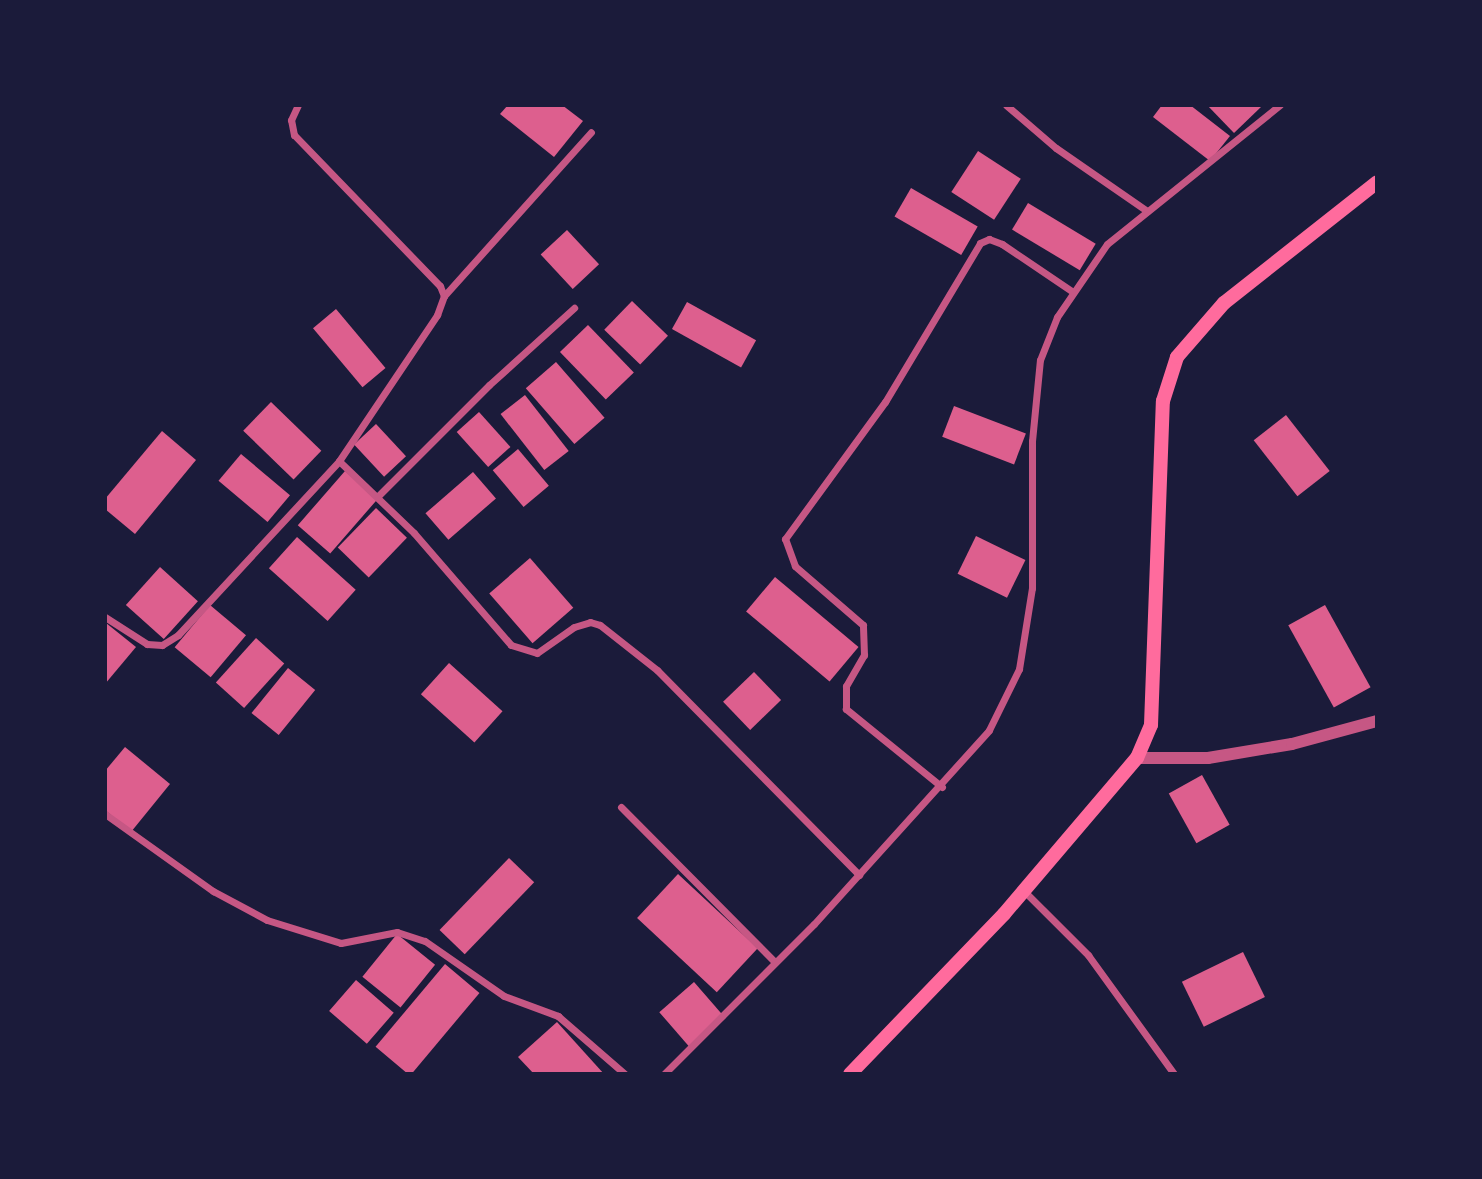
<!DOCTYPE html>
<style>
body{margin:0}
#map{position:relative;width:1482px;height:1179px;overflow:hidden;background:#1b1b3a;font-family:Montserrat,sans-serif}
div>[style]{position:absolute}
.building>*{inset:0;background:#dd5f8e;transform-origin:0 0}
.minor>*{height:7px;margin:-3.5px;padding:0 3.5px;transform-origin:3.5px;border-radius:3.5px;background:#c65784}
.tertiary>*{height:12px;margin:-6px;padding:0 6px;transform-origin:6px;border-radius:6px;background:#c65784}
.secondary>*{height:14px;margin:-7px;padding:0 7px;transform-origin:7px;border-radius:7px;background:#ff6b9d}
span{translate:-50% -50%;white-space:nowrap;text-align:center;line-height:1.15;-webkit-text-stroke:5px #1b1b3a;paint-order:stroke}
.frame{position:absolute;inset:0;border:107px solid #1b1b3a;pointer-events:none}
</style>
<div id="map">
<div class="building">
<div style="clip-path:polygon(508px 105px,562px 105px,583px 121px,554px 157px,500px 114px)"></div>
<div style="clip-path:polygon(1162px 105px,1190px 105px,1230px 136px,1210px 161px,1153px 117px)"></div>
<div style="clip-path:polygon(1207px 105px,1259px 105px,1261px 107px,1234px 133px)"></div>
<div style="left:978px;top:151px;width:51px;height:49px;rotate:33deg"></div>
<div style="left:911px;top:188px;width:77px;height:33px;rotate:30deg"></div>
<div style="left:1028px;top:203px;width:79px;height:31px;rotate:31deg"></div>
<div style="left:567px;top:230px;width:47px;height:36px;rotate:47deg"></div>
<div style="left:632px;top:301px;width:50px;height:40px;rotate:44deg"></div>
<div style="left:687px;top:302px;width:79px;height:31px;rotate:29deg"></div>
<div style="left:336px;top:309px;width:77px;height:30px;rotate:50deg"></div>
<div style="left:588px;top:325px;width:66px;height:39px;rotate:46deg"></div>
<div style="left:556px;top:362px;width:74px;height:40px;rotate:49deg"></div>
<div style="left:525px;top:395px;width:71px;height:31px;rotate:52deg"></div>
<div style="left:271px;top:402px;width:70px;height:40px;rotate:44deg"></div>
<div style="left:954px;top:406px;width:77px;height:33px;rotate:21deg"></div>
<div style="left:479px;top:412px;width:47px;height:30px;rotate:48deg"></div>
<div style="left:1286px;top:415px;width:71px;height:41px;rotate:52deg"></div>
<div style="left:376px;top:424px;width:44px;height:30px;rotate:47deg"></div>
<div style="clip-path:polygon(162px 431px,196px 460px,135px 534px,105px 509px,105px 499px)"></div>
<div style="left:518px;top:449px;width:48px;height:33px;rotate:50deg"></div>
<div style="left:241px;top:454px;width:64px;height:35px;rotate:40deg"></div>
<div style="left:345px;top:471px;width:43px;height:72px;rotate:41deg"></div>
<div style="left:473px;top:472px;width:35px;height:63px;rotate:49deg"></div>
<div style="left:376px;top:508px;width:43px;height:55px;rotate:44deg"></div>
<div style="left:976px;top:536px;width:55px;height:42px;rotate:26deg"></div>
<div style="left:297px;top:537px;width:79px;height:42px;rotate:42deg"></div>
<div style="left:530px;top:558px;width:66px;height:54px;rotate:49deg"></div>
<div style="left:160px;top:567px;width:51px;height:51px;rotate:42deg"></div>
<div style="left:775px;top:577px;width:109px;height:45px;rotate:40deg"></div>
<div style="left:210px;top:605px;width:47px;height:55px;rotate:40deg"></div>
<div style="left:1325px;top:605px;width:94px;height:42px;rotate:61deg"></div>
<div style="clip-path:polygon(106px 623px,136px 647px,105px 684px,105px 624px)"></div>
<div style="left:256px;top:638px;width:38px;height:60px;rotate:42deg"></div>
<div style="left:449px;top:663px;width:72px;height:42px;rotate:42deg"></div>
<div style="left:288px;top:668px;width:35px;height:58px;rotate:39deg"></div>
<div style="left:754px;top:672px;width:39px;height:43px;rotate:46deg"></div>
<div style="clip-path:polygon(125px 747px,170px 784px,131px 832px,105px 810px,105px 771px)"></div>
<div style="left:1202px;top:775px;width:57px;height:38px;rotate:61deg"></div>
<div style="left:509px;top:858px;width:35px;height:100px;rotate:44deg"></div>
<div style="left:678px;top:874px;width:109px;height:60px;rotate:43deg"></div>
<div style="left:397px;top:934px;width:49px;height:55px;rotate:39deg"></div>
<div style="left:1243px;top:952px;width:50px;height:68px;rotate:64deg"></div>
<div style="left:445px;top:964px;width:45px;height:108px;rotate:40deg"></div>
<div style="left:356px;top:980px;width:50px;height:41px;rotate:41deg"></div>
<div style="left:694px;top:982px;width:48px;height:46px;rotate:49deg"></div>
<div style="clip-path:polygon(557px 1022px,604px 1074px,534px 1074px,518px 1057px)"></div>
</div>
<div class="minor">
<div style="left:1006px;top:105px;width:66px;rotate:40.7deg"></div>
<div style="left:1056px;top:148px;width:111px;rotate:34.7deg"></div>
<div style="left:444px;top:296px;width:220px;rotate:-48.1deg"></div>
<div style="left:339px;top:461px;width:104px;rotate:43.8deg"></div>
<div style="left:414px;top:533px;width:148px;rotate:49.1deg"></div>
<div style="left:511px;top:645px;width:27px;rotate:17deg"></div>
<div style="left:537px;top:653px;width:45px;rotate:-35.1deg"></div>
<div style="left:574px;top:627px;width:17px;rotate:-17deg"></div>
<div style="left:590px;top:622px;width:10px;rotate:17deg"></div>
<div style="left:600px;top:625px;width:73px;rotate:38.3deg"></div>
<div style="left:657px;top:670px;width:288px;rotate:45.4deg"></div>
<div style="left:378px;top:496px;width:157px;rotate:-45deg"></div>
<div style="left:489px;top:385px;width:115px;rotate:-42.2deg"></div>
<div style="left:105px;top:617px;width:50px;rotate:32.7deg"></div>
<div style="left:147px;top:644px;width:15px;rotate:4deg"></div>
<div style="left:162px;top:645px;width:19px;rotate:-32deg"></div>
<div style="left:178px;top:635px;width:237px;rotate:-47.2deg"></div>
<div style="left:339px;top:461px;width:176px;rotate:-56.1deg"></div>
<div style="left:437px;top:315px;width:20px;rotate:-70deg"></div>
<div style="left:444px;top:296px;width:11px;rotate:-112deg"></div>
<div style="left:440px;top:286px;width:210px;rotate:-134deg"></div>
<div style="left:294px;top:135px;width:15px;rotate:-101deg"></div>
<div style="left:291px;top:120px;width:17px;rotate:-65deg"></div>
<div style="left:942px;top:787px;width:124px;rotate:-140.9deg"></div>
<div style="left:846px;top:709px;width:23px;rotate:-90deg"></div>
<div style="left:846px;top:686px;width:36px;rotate:-60deg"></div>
<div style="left:864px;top:655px;width:30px;rotate:-92deg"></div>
<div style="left:863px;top:625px;width:90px;rotate:-139.1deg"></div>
<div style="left:795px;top:566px;width:29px;rotate:-110deg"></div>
<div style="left:785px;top:539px;width:170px;rotate:-53.9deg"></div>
<div style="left:885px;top:402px;width:185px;rotate:-59.1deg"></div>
<div style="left:980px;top:243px;width:10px;rotate:-24deg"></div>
<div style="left:989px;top:239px;width:14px;rotate:21deg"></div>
<div style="left:1002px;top:244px;width:86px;rotate:34.1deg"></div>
<div style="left:621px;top:807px;width:218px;rotate:45.2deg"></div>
<div style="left:105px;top:814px;width:133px;rotate:35.5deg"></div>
<div style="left:213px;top:891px;width:61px;rotate:28.2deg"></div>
<div style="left:267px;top:920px;width:77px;rotate:17.3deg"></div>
<div style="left:341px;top:943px;width:57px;rotate:-11.1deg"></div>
<div style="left:397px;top:932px;width:29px;rotate:18deg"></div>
<div style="left:425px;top:941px;width:96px;rotate:34.8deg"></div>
<div style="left:504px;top:996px;width:58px;rotate:20.3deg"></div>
<div style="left:558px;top:1016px;width:89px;rotate:40.9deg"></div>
<div style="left:1024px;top:891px;width:91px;rotate:45deg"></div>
<div style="left:1088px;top:955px;width:147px;rotate:54.1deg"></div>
<div style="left:664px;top:1074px;width:212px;rotate:-45deg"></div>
<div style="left:814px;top:924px;width:261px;rotate:-47.9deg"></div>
<div style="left:989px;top:730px;width:68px;rotate:-63.8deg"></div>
<div style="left:1019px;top:669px;width:82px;rotate:-80.9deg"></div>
<div style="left:1032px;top:588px;width:147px;rotate:-90deg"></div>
<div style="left:1032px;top:441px;width:81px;rotate:-84.4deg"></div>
<div style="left:1040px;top:360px;width:46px;rotate:-68.4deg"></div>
<div style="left:1057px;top:317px;width:88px;rotate:-55.6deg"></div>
<div style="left:1107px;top:244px;width:222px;rotate:-38.8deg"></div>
</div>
<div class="tertiary">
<div style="left:1137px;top:758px;width:71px"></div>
<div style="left:1208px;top:758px;width:85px;rotate:-9.5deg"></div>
<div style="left:1292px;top:744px;width:88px;rotate:-15.1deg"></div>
</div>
<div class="secondary">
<div style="left:850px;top:1074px;width:222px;rotate:-46.1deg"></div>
<div style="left:1004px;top:914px;width:205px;rotate:-49.6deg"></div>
<div style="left:1137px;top:758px;width:36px;rotate:-67deg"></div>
<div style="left:1151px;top:725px;width:324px;rotate:-87.9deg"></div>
<div style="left:1163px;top:401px;width:46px;rotate:-72.3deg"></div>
<div style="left:1177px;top:357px;width:72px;rotate:-49deg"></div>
<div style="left:1224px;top:303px;width:195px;rotate:-38.3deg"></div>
</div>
<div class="frame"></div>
</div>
